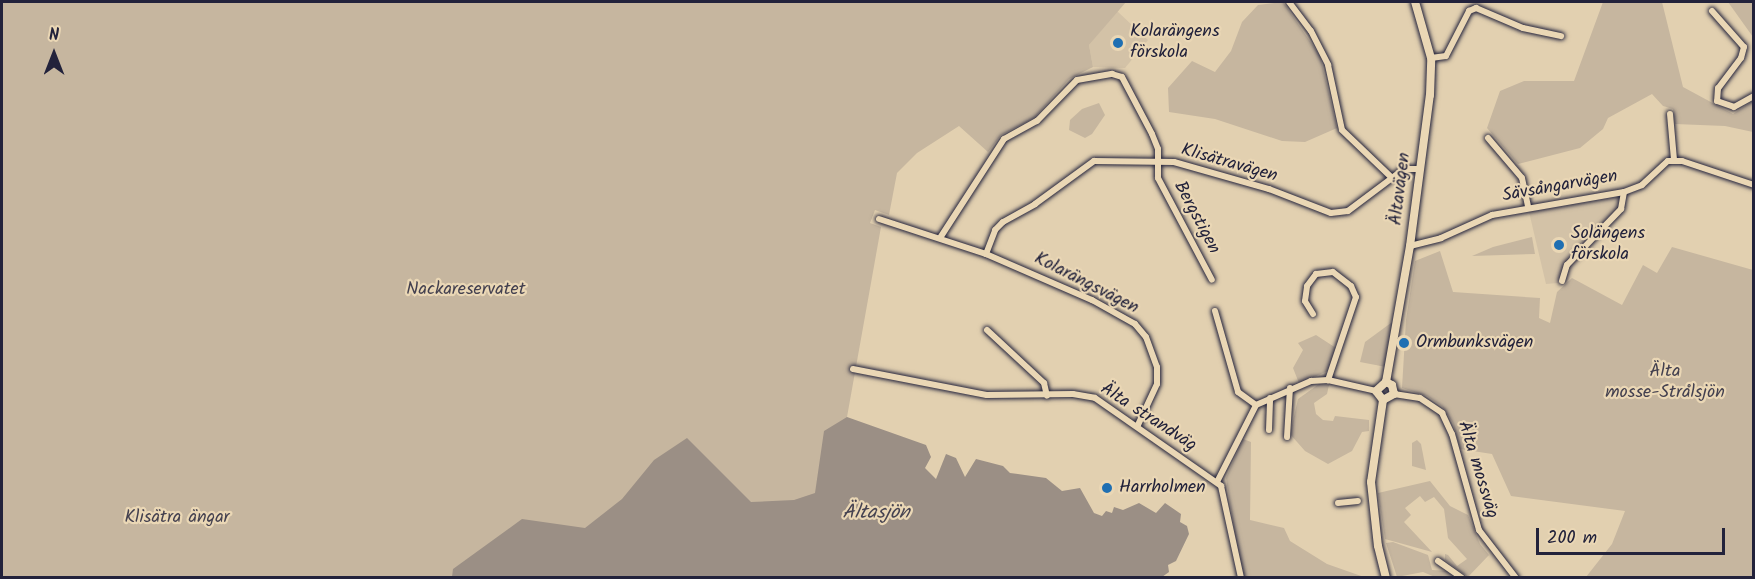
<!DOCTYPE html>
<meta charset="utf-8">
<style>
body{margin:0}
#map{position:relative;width:1755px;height:579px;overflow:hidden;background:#e2d0b0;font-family:Kalam,sans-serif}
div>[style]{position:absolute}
.built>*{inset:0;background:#d3c2a7}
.green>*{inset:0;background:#c6b69f}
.water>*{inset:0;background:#9b8f85}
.roads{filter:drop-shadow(0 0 2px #22223b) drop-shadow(0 0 2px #22223b)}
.street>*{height:6px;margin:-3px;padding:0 3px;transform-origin:3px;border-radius:3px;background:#ead7b5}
.secondary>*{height:8px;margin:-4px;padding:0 4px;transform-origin:4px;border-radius:4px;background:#ead7b5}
.dots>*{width:16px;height:16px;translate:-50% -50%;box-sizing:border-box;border:3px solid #ead7b5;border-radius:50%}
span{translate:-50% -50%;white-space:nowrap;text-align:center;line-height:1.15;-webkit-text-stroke:4.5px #ead7b5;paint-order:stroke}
.poi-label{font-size:18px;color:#22223b}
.left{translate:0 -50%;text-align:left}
.street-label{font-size:18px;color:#22223b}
.park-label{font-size:18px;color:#43404f}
.water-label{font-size:20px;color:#464351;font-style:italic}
.frame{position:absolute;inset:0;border:3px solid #22223b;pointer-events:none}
.north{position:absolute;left:24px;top:24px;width:60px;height:60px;-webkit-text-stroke:4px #ead7b5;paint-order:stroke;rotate:0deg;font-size:16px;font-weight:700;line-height:24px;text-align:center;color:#22223b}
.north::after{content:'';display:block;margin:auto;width:21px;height:27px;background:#22223b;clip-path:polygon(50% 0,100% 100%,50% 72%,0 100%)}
.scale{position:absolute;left:1536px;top:528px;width:189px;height:27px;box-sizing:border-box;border:3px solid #22223b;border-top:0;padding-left:8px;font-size:18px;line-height:21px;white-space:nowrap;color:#22223b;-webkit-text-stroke:4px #ead7b5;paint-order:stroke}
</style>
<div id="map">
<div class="built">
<div style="clip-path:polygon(1117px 11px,1148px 40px,1125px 68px,1093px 67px,1089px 45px)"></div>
<div style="clip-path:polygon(1620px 197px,1621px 205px,1565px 264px,1558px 283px,1546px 284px,1529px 212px)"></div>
</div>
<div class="green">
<div style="clip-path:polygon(2px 2px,1126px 2px,1089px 45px,1093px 67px,1069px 79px,1034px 118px,1001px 135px,988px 152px,959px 126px,917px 153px,897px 173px,889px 215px,875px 210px,870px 223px,881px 227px,847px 417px,903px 578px,2px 577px)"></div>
<div style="clip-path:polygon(1283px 2px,1320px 56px,1337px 128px,1305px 142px,1282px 141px,1215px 119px,1169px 112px,1168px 88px,1192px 61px,1215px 72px,1231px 51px,1242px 22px,1258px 5px)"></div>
<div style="clip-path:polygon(1603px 2px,1662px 2px,1683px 87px,1733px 114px,1753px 101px,1753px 132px,1725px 126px,1675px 124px,1673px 109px,1663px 106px,1652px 94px,1608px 118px,1603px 129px,1580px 148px,1518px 164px,1487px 128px,1500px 91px,1524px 81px,1574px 81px)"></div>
<div style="clip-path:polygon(1728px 2px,1753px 2px,1753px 37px)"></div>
<div style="clip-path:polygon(1099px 103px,1105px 115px,1092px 134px,1085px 138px,1069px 130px,1070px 120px,1082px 109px)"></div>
<div style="clip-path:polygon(1532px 237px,1535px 254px,1472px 256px,1493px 247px)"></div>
<div style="clip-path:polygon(1672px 247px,1753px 270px,1753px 577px,1586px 577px,1612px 544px,1625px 511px,1511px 496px,1492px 454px,1460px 449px,1453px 423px,1442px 406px,1427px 396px,1402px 388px,1406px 320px,1415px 261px,1440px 251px,1453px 292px,1540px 298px,1539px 318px,1550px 323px,1557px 292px,1572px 278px,1622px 305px,1643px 265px,1657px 273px)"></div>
<div style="clip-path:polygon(1395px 320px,1386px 367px,1360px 362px,1365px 342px)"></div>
<div style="clip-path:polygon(1316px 335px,1336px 348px,1328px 371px,1299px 383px,1293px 368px,1303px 350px,1298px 343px)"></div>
<div style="clip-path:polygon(1319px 384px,1329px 385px,1327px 394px,1314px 403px,1316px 414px,1323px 420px,1333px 421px,1335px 416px,1369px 420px,1369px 431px,1362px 432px,1352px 451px,1328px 464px,1305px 451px,1290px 434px,1298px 399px)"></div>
<div style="clip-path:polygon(1243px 439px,1251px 442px,1250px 520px,1284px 528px,1290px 541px,1327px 564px,1364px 577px,1242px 577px,1226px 478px)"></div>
<div style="clip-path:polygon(1417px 440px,1421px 444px,1426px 470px,1412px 466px,1412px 443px)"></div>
<div style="clip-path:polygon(1430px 481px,1450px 506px,1468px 515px,1480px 544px,1489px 555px,1468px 577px,1445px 560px,1445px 554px,1448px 555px,1457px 566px,1467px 559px,1448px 538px,1444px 509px,1434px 497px,1425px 502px,1420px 496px,1405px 508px,1411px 515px,1404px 522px,1432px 552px,1385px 539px,1378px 493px)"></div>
<div style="clip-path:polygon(1393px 542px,1428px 555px,1432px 570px,1449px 571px,1456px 577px,1435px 577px,1423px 572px,1397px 577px,1386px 543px)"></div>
</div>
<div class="water">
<div style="clip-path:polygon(847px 417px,926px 445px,931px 457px,925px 468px,936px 479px,946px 454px,956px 458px,965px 477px,976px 459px,1003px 466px,1010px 473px,1046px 478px,1062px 491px,1080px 488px,1094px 513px,1102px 516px,1106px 511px,1112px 513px,1114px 507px,1123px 510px,1139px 503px,1156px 513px,1165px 503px,1181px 514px,1180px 522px,1187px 526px,1189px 534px,1176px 561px,1168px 565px,1169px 572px,1162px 577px,452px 577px,453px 569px,522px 519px,585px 528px,622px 499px,654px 460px,687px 438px,751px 502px,794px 500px,815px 493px,824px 431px)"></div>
</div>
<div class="roads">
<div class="street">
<div style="left:1289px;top:2px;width:36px;rotate:53deg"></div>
<div style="left:1311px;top:31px;width:38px;rotate:63deg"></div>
<div style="left:1328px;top:65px;width:66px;rotate:77.8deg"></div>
<div style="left:1342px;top:130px;width:69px;rotate:43.8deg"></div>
<div style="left:1712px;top:11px;width:48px;rotate:48.4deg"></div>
<div style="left:1744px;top:47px;width:11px;rotate:105deg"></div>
<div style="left:1741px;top:58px;width:38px;rotate:127deg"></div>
<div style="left:1718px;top:88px;width:13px;rotate:94deg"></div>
<div style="left:1717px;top:101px;width:18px;rotate:19deg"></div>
<div style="left:1734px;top:107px;width:23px;rotate:-29deg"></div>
<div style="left:1431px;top:58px;width:15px;rotate:-8deg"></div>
<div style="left:1446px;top:56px;width:51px;rotate:-62.9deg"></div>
<div style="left:1469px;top:11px;width:8px;rotate:-23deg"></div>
<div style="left:1476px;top:8px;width:51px;rotate:23.1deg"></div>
<div style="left:1523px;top:28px;width:39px;rotate:12deg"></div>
<div style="left:1670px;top:114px;width:46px;rotate:85deg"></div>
<div style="left:1488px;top:138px;width:52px;rotate:49.6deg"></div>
<div style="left:1522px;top:178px;width:30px;rotate:78deg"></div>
<div style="left:879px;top:219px;width:113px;rotate:18.1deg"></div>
<div style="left:986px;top:254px;width:26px;rotate:-69deg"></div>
<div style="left:995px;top:230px;width:11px;rotate:-45deg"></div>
<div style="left:1003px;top:222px;width:37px;rotate:-29deg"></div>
<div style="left:1035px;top:204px;width:73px;rotate:-36.1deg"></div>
<div style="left:1094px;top:161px;width:80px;rotate:0.7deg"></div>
<div style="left:1174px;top:162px;width:99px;rotate:15.9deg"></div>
<div style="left:1269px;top:189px;width:66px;rotate:21.2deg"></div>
<div style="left:1331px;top:213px;width:17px;rotate:-7deg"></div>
<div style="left:1348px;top:211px;width:70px;rotate:-36.9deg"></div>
<div style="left:1404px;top:169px;width:15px"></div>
<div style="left:940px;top:238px;width:118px;rotate:-57.1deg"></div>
<div style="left:1004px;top:139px;width:38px;rotate:-29deg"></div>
<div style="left:1037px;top:121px;width:57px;rotate:-45.7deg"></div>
<div style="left:1077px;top:80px;width:36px;rotate:-10deg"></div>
<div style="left:1112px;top:74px;width:10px;rotate:17deg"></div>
<div style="left:1122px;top:77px;width:64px;rotate:62.2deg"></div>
<div style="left:1152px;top:134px;width:16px;rotate:68deg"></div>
<div style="left:1158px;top:149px;width:29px;rotate:90deg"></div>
<div style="left:1158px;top:178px;width:115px;rotate:62.1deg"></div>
<div style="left:1410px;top:246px;width:32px;rotate:-14deg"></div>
<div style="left:1441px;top:238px;width:56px;rotate:-24.3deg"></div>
<div style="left:1492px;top:215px;width:134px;rotate:-9.9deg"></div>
<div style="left:1624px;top:192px;width:19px;rotate:-21deg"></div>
<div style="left:1642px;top:185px;width:35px;rotate:-43deg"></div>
<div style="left:1668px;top:161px;width:14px"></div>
<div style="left:1682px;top:161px;width:76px;rotate:18.4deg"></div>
<div style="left:986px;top:254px;width:116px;rotate:23.5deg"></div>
<div style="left:1092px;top:300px;width:49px;rotate:29.2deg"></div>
<div style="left:1135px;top:324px;width:17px;rotate:50deg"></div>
<div style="left:1146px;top:337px;width:32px;rotate:70deg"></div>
<div style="left:1157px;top:367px;width:17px;rotate:90deg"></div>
<div style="left:1157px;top:384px;width:47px;rotate:114.9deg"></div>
<div style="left:1562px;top:281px;width:17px;rotate:-73deg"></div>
<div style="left:1567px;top:265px;width:78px;rotate:-46deg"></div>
<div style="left:1621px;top:209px;width:17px;rotate:-80deg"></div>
<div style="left:1215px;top:311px;width:84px;rotate:74.1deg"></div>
<div style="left:1238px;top:392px;width:22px;rotate:36deg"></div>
<div style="left:1313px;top:314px;width:15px;rotate:-122deg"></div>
<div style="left:1305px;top:301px;width:15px;rotate:-82deg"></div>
<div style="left:1307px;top:286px;width:15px;rotate:-53deg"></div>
<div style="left:1316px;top:274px;width:17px;rotate:-7deg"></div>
<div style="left:1333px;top:272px;width:23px;rotate:38deg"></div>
<div style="left:1351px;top:286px;width:12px;rotate:66deg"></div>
<div style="left:1356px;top:297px;width:88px;rotate:108.6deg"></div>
<div style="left:987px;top:330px;width:78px;rotate:42.9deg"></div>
<div style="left:1044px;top:383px;width:13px;rotate:77deg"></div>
<div style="left:853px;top:369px;width:136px;rotate:11deg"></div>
<div style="left:987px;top:395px;width:86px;rotate:-0.7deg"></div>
<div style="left:1073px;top:394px;width:22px;rotate:10deg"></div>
<div style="left:1095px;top:398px;width:154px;rotate:34.9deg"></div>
<div style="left:1221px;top:486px;width:94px;rotate:77.7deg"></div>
<div style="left:1394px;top:394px;width:26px;rotate:9deg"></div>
<div style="left:1420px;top:398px;width:27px;rotate:34deg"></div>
<div style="left:1442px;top:413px;width:23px;rotate:65deg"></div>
<div style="left:1452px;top:434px;width:100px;rotate:74.3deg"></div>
<div style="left:1479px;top:530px;width:61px;rotate:52.4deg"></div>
<div style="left:1269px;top:430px;width:32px;rotate:-88deg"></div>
<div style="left:1287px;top:437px;width:49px;rotate:-86.5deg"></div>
<div style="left:1217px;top:482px;width:86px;rotate:-63.1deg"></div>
<div style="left:1256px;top:405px;width:60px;rotate:-23.6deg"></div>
<div style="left:1311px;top:381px;width:17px;rotate:-3deg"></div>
<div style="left:1328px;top:380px;width:49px;rotate:12.9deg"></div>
<div style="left:1338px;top:503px;width:20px;rotate:-6deg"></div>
<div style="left:1438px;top:561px;width:29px;rotate:35deg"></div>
</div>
<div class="secondary">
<div style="left:1386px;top:382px;width:138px;rotate:-80deg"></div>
<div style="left:1410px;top:246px;width:152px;rotate:-82.5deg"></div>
<div style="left:1430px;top:95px;width:37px;rotate:-88deg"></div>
<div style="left:1431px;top:58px;width:58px;rotate:-105.9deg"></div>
<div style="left:1383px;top:400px;width:83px;rotate:98.3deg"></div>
<div style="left:1371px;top:482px;width:64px;rotate:83.8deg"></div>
<div style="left:1378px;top:546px;width:33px;rotate:76deg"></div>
<div style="left:1383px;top:400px;width:13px;rotate:-29deg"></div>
<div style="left:1394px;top:394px;width:9px;rotate:-103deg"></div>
<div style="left:1392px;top:385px;width:7px;rotate:-153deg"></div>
<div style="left:1383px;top:400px;width:11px;rotate:-128deg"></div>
<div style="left:1376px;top:391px;width:13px;rotate:-42deg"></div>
</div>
</div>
<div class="dots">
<div style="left:1118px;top:43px;background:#1f6fb2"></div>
<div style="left:1559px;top:245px;background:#1f6fb2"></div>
<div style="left:1404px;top:343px;background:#1f6fb2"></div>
<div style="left:1107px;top:488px;background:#1f6fb2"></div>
</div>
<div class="poi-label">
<span class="left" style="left:1130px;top:43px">Kolarängens<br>förskola</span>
<span class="left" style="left:1571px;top:245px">Solängens<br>förskola</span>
<span class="left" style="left:1416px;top:343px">Ormbunksvägen</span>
<span class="left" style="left:1119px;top:488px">Harrholmen</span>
</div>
<div class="street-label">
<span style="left:1229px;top:164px;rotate:16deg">Klisätravägen</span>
<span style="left:1560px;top:187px;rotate:-10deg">Sävsångarvägen</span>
<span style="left:1401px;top:189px;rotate:-83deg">Ältavägen</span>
<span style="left:1196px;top:218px;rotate:62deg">Bergstigen</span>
<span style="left:1086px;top:284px;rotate:27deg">Kolarängsvägen</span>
<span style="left:1148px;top:418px;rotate:33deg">Älta strandväg</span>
<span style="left:1477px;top:470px;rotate:73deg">Älta mossväg</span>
</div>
<div class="park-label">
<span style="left:466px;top:290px">Nackareservatet</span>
<span style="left:1665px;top:383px">Älta<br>mosse-Strålsjön</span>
<span style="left:177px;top:518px">Klisätra ängar</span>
</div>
<div class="water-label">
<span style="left:876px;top:513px">Ältasjön</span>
</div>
<div class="frame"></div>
<div class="north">N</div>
<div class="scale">200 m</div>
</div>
